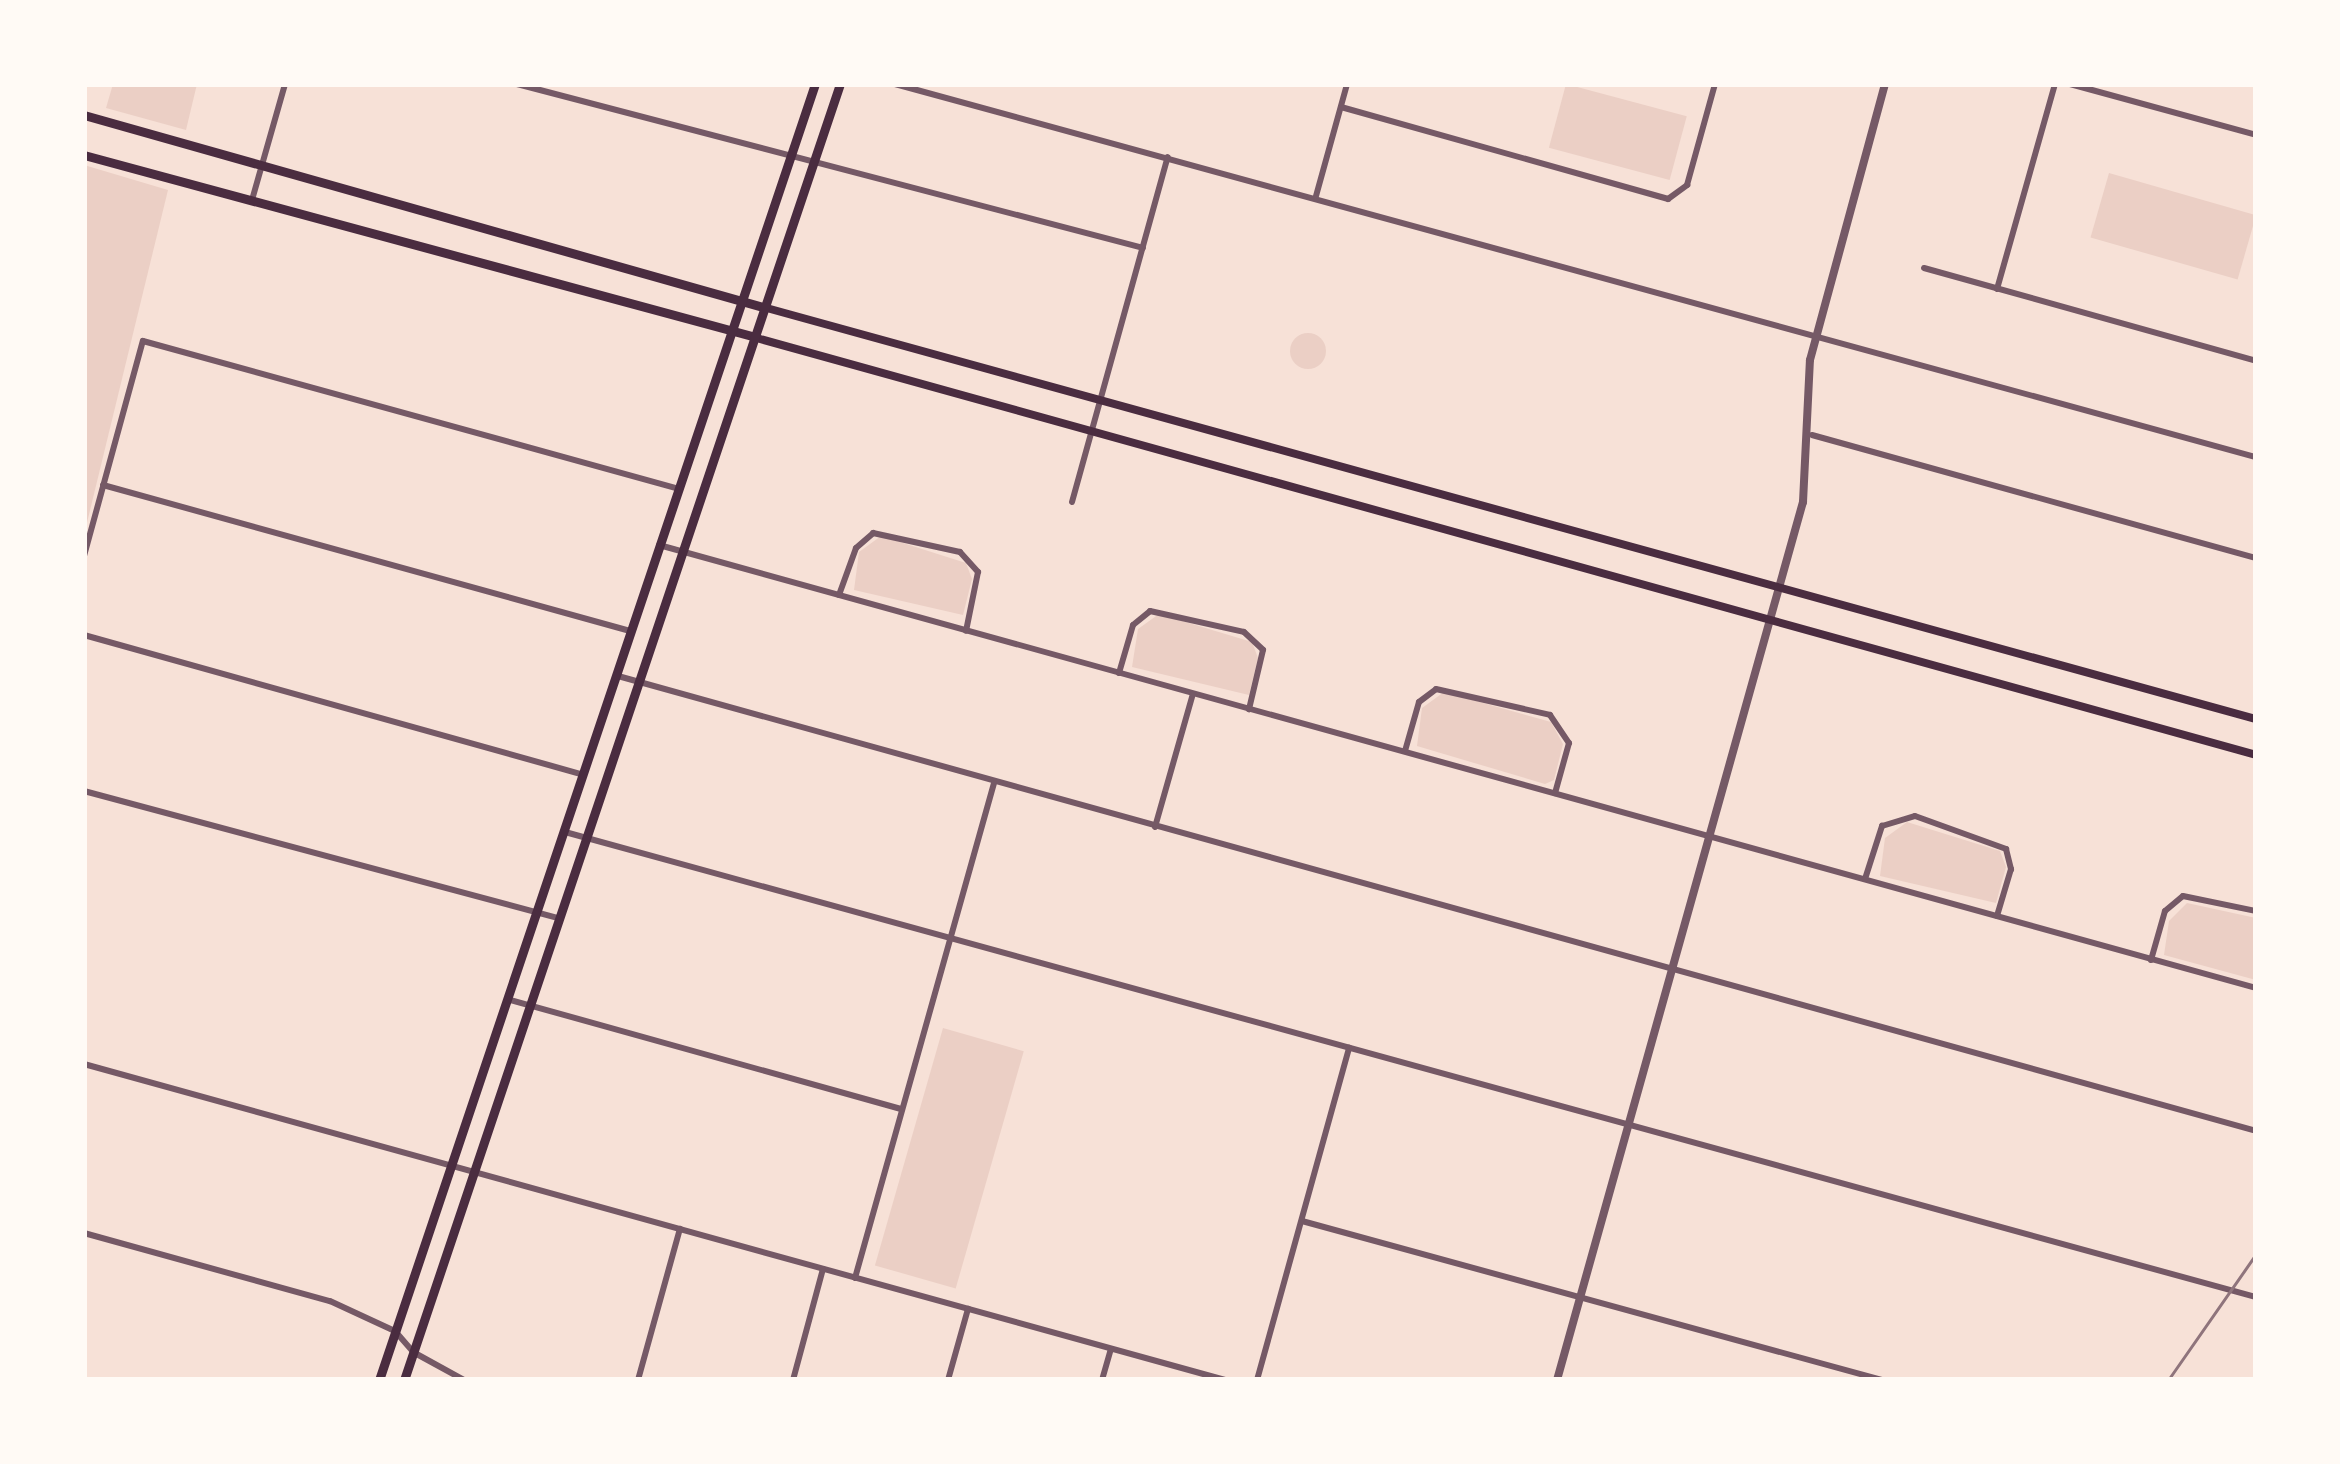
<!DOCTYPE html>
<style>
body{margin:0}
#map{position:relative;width:2340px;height:1464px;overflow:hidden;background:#f7e1d7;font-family:Manrope,sans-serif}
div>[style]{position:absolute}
.green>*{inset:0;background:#ebcfc5;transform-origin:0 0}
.round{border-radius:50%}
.minor>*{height:6px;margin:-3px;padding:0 3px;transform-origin:3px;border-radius:3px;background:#755966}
.tertiary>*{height:8px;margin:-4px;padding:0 4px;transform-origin:4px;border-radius:4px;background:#755966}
.secondary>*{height:8px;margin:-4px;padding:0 4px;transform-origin:4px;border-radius:4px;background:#4a2c40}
.primary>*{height:9px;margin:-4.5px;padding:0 4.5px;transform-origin:4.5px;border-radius:4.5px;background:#4a2c40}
.rail>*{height:3px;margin:-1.5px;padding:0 1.5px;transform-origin:1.5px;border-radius:1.5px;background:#8f747c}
span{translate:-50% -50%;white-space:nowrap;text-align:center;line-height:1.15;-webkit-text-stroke:12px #fffaf5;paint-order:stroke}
.frame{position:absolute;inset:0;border:87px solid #fffaf5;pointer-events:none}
</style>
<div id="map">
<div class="green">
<div style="clip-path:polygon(113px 84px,197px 84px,186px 130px,106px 108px)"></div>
<div style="left:1566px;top:84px;width:125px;height:66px;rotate:15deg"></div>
<div style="clip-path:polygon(84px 165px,168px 190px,84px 535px)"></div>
<div style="left:2109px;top:173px;width:153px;height:67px;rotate:16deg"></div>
<div class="round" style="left:1290px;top:333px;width:36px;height:36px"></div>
<div style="clip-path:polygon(881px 536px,966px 563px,972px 579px,963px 615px,854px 590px,859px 552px)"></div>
<div style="clip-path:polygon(1159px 614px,1252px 642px,1258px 658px,1249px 695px,1132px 667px,1138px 629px)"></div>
<div style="clip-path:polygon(1444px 692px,1551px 722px,1563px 744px,1554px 780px,1545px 784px,1417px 746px,1422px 708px)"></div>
<div style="clip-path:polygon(1907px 822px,2000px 851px,2006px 867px,1996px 903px,1880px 876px,1885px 838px)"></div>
<div style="clip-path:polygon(2187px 903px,2256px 918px,2256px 980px,2164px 955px,2169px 921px)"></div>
<div style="left:943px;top:1028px;width:84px;height:247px;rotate:16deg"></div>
</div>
<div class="minor">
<div style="left:517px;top:84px;width:647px;rotate:14.68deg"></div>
<div style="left:895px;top:84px;width:1411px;rotate:15.33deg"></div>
<div style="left:2070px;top:84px;width:193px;rotate:15.3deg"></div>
<div style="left:1341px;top:107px;width:340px;rotate:15.7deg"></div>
<div style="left:1668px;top:199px;width:24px;rotate:-36deg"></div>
<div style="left:1687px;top:185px;width:105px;rotate:-74.5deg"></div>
<div style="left:1316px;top:196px;width:116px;rotate:-74.5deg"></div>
<div style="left:252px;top:200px;width:121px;rotate:-74.1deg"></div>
<div style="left:1924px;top:268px;width:345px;rotate:15.6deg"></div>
<div style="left:1997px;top:289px;width:213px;rotate:-74.2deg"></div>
<div style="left:1812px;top:435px;width:461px;rotate:15.5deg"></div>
<div style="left:103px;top:485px;width:547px;rotate:15.48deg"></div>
<div style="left:1072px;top:502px;width:358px;rotate:-74.5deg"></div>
<div style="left:659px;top:545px;width:1657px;rotate:15.5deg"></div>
<div style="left:84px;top:556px;width:223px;rotate:-74.7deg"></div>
<div style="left:143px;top:341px;width:553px;rotate:15.42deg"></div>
<div style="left:839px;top:595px;width:50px;rotate:-70.1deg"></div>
<div style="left:856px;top:548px;width:23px;rotate:-41deg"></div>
<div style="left:873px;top:533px;width:89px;rotate:12.3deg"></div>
<div style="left:960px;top:552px;width:27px;rotate:48deg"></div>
<div style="left:978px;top:572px;width:60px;rotate:101.5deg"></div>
<div style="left:84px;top:635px;width:516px;rotate:15.63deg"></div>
<div style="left:1119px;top:673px;width:50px;rotate:-73.7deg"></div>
<div style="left:1133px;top:625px;width:22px;rotate:-39deg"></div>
<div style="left:1150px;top:611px;width:96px;rotate:12.6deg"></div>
<div style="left:1244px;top:632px;width:26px;rotate:43deg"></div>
<div style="left:1263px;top:650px;width:61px;rotate:103.3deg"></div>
<div style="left:618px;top:676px;width:1700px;rotate:15.52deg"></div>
<div style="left:1405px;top:751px;width:51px;rotate:-74.1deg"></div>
<div style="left:1419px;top:702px;width:21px;rotate:-37deg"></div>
<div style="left:1436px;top:689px;width:117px;rotate:12.8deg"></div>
<div style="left:1550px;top:715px;width:34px;rotate:56deg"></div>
<div style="left:1569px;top:743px;width:52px;rotate:105.6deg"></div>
<div style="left:84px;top:791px;width:491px;rotate:15deg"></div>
<div style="left:1155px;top:827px;width:138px;rotate:-74.1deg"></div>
<div style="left:565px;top:832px;width:1754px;rotate:15.38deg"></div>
<div style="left:1865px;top:879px;width:56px;rotate:-72.2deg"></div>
<div style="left:1882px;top:826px;width:34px;rotate:-17deg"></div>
<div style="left:1915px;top:816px;width:97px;rotate:19.9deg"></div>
<div style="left:2006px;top:849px;width:21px;rotate:76deg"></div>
<div style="left:2011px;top:869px;width:49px;rotate:106.6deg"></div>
<div style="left:2151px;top:960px;width:51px;rotate:-74.1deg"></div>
<div style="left:2165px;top:911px;width:23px;rotate:-40deg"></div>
<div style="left:2183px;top:896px;width:75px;rotate:11.6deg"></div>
<div style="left:507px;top:999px;width:410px;rotate:15.6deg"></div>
<div style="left:84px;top:1064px;width:1184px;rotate:15.48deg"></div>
<div style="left:1302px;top:1221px;width:601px;rotate:15.33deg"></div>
<div style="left:84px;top:1233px;width:255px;rotate:15.5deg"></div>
<div style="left:330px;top:1301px;width:72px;rotate:24.8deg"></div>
<div style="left:395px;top:1331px;width:28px;rotate:49deg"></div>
<div style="left:413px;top:1352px;width:58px;rotate:28.8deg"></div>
<div style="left:855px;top:1278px;width:514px;rotate:-74.31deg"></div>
<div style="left:638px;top:1380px;width:157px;rotate:-74.5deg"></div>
<div style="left:793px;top:1380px;width:115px;rotate:-74.9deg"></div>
<div style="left:948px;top:1380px;width:74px;rotate:-74.3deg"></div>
<div style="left:1102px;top:1380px;width:32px;rotate:-74deg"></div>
<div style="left:1257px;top:1380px;width:345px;rotate:-74.5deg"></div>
</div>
<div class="tertiary">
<div style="left:1557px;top:1380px;width:912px;rotate:-74.35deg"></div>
<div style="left:1803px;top:502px;width:142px;rotate:-87.2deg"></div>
<div style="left:1810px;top:360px;width:286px;rotate:-74.8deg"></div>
</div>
<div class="secondary">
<div style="left:763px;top:307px;width:1549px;rotate:15.43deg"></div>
<div style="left:753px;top:337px;width:1560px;rotate:15.54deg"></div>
</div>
<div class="primary">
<div style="left:84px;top:115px;width:706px;rotate:15.79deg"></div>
<div style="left:84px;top:155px;width:692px;rotate:15.16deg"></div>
<div style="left:379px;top:1380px;width:1367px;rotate:-71.41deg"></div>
<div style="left:404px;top:1380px;width:1367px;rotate:-71.41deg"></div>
</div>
<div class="rail">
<div style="left:2168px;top:1380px;width:154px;rotate:-55.1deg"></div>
</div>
<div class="frame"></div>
</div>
